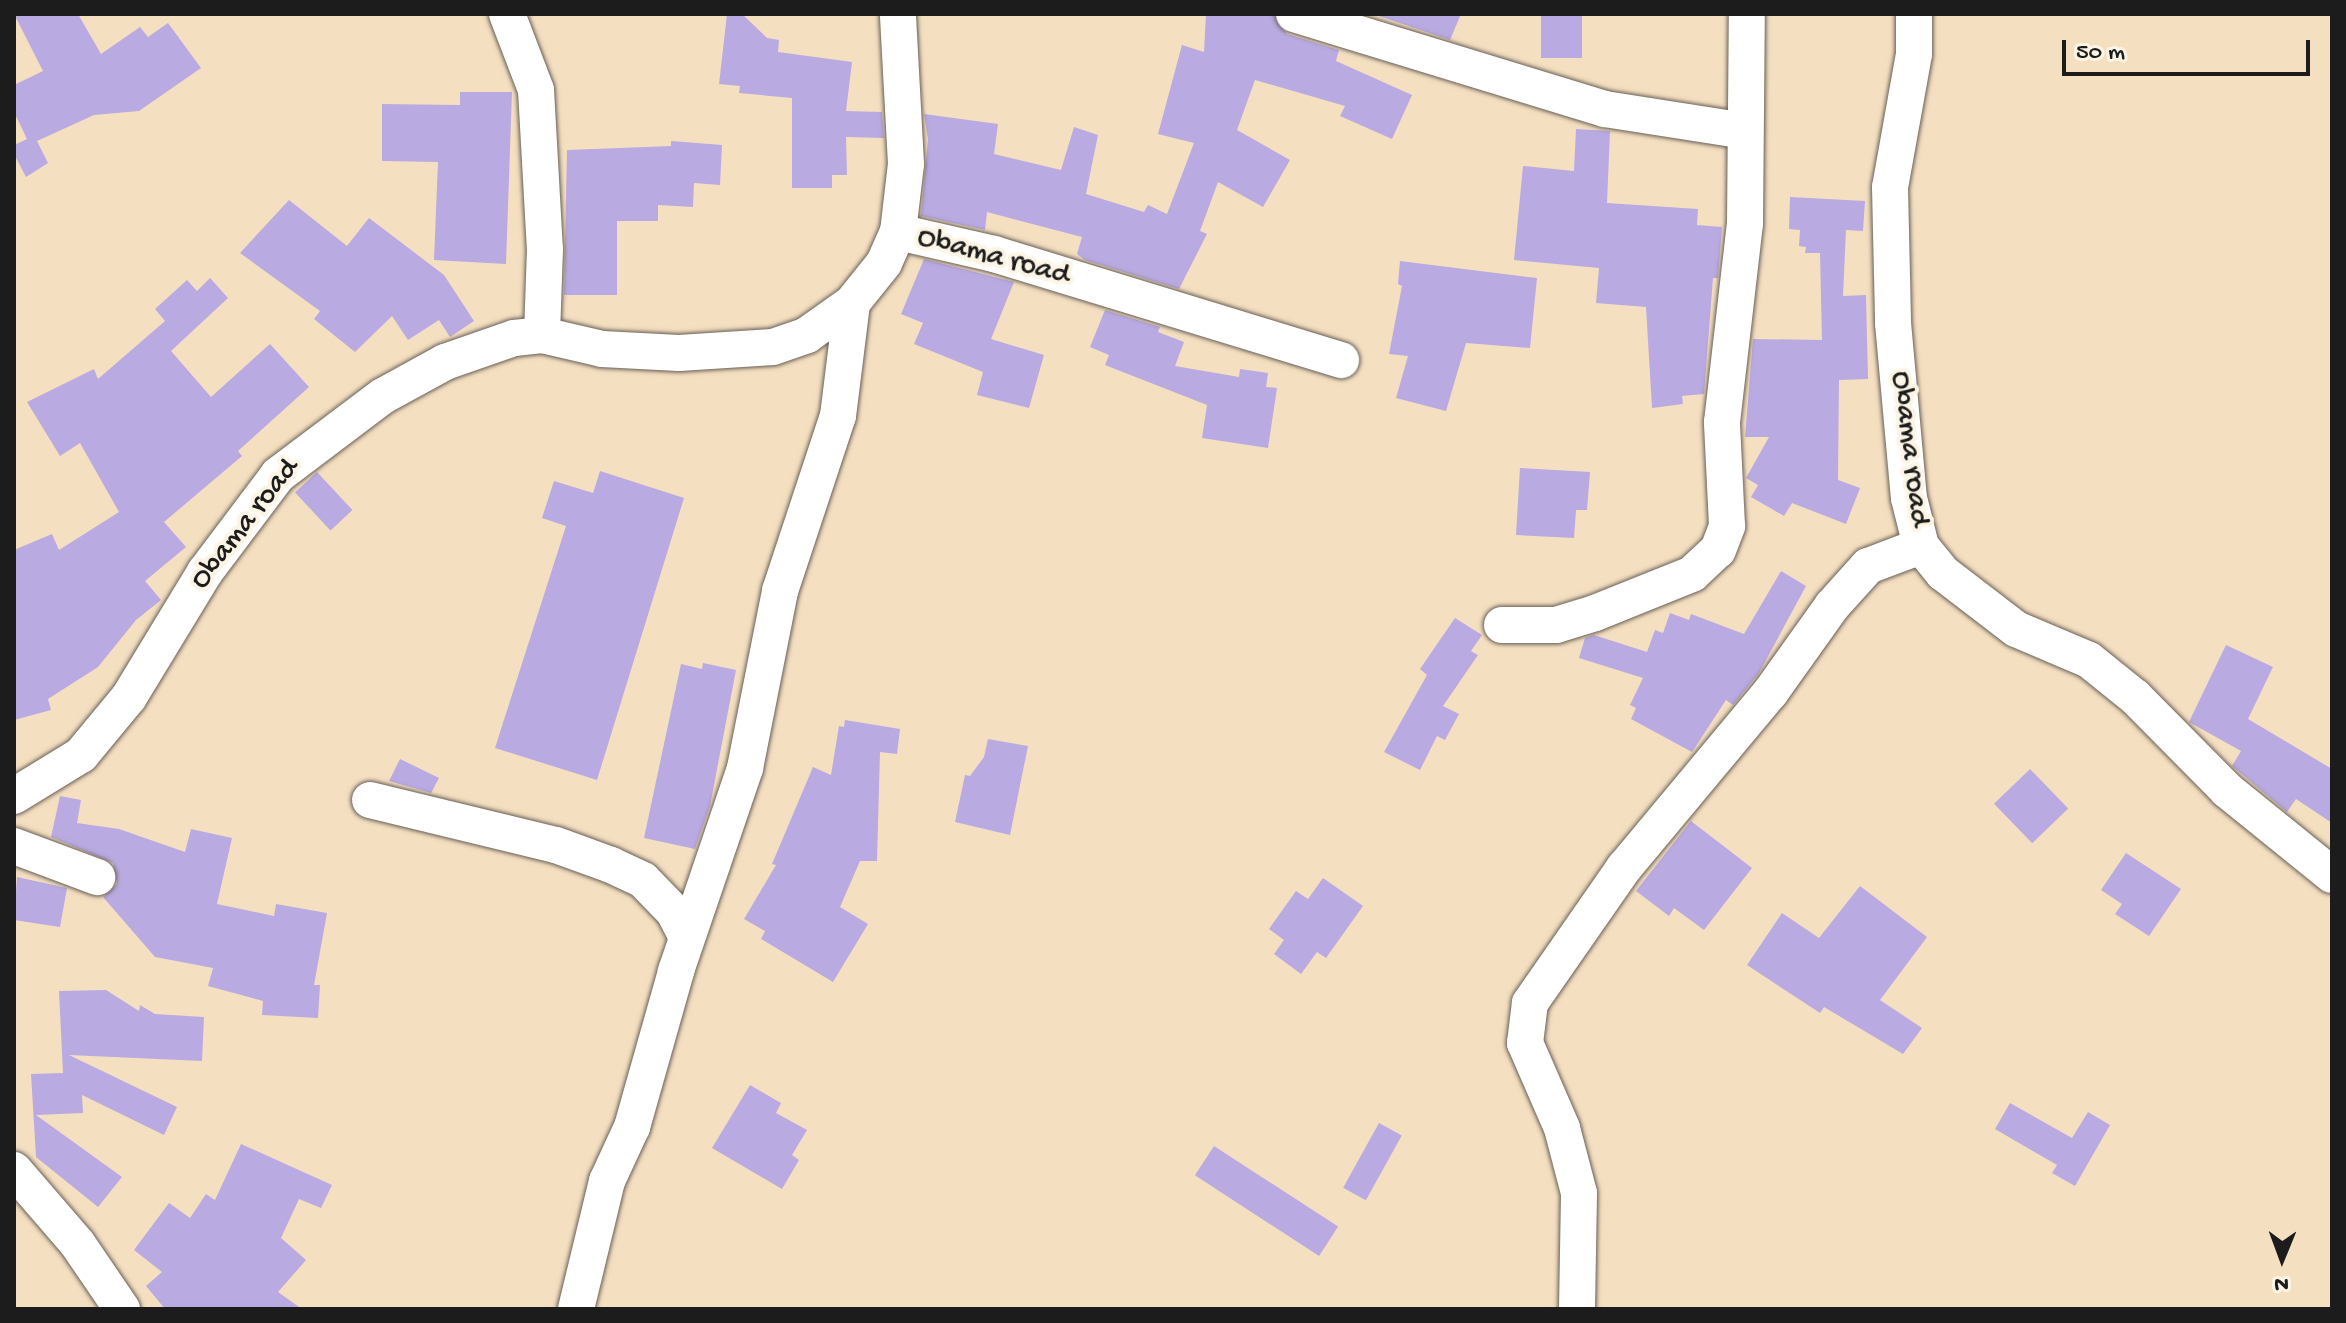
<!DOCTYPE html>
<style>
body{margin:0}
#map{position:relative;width:2346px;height:1323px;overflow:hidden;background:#f5dfc1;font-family:"Gochi Hand",sans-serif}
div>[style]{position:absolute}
.building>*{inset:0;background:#b9aae1;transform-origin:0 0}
.roads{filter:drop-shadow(0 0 2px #686056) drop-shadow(0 0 2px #686056)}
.minor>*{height:36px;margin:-18px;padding:0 18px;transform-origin:18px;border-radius:18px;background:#fff}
span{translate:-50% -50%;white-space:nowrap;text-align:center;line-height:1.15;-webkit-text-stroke:8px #fcf5e5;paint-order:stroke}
.street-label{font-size:30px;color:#1c1c1c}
.frame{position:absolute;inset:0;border:16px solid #1c1c1c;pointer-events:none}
.north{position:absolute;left:2242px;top:1219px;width:80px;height:80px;-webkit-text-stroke:6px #fcf5e5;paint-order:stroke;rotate:181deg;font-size:22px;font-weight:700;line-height:32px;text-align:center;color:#1c1c1c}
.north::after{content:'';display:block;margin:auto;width:28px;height:36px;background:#1c1c1c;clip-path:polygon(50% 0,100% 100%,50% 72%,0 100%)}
.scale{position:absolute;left:2062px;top:40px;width:248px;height:36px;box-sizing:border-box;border:4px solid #1c1c1c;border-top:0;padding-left:10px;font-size:24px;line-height:28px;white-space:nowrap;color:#1c1c1c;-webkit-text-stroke:6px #fcf5e5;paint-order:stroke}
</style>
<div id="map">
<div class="building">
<div style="clip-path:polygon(14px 14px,78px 14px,101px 54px,140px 27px,148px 37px,168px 23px,201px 68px,139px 111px,94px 115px,37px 141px,48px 163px,26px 177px,14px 154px,14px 145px,27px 139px,14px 112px,14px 85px,43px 71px)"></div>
<div style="clip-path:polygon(727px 14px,742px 14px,767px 38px,779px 40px,778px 52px,852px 62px,846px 111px,882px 112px,884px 138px,846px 137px,847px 175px,832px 175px,832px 188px,792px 188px,792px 98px,739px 93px,740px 86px,719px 84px)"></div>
<div style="clip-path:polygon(1206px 14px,1274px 14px,1287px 34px,1339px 50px,1336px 61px,1412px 95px,1392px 139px,1340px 116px,1345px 106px,1255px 80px,1237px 130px,1290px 160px,1263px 207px,1218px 182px,1200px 231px,1207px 234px,1179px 289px,1085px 260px,1077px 254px,1082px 237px,987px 212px,985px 230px,921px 216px,928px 139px,924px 114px,998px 124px,994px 154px,1061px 170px,1074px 127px,1098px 135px,1086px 194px,1144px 212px,1148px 205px,1167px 214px,1194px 143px,1158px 134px,1182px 45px,1204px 52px)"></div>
<div style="clip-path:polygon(1373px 14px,1461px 14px,1450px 40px)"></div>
<div style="left:1541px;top:14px;width:41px;height:44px"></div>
<div style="clip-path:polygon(460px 92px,512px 92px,506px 264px,434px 260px,438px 162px,382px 161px,382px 104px,460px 105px)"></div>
<div style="clip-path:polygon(1576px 129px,1610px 131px,1607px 203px,1698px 209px,1697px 225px,1722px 227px,1718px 278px,1713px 278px,1704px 394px,1682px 396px,1683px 404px,1652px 408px,1646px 307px,1596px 303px,1599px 268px,1514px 260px,1523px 166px,1574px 171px)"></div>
<div style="clip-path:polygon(671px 141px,722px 145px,720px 185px,694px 183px,693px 207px,658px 205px,658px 221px,617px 221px,617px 295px,564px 295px,567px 150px,671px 146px)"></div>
<div style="clip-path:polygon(1790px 197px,1865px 201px,1863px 231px,1846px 230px,1843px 296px,1866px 295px,1868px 379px,1839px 380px,1838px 480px,1860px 488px,1846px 524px,1792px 503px,1784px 516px,1751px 497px,1758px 485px,1746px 478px,1769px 437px,1745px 437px,1753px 339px,1822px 340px,1820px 253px,1805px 253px,1806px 247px,1799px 246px,1800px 230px,1789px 229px)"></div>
<div style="clip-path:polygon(289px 200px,347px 246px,369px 218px,444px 275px,474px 321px,450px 337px,439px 320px,408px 340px,392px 316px,355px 352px,314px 319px,320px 311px,240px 253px)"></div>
<div style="clip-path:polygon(924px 259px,1014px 282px,991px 339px,1044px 355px,1029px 408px,977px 395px,983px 372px,914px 344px,923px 323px,901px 314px)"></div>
<div style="clip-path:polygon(1400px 261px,1537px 278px,1530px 348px,1466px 343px,1446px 411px,1396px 398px,1408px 356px,1389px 354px,1402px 286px,1398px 284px)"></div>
<div style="clip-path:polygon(210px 278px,228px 298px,171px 351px,211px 397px,270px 344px,309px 387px,238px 451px,242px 456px,164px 522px,186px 547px,145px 581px,161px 600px,136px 620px,98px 667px,48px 699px,51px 710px,14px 720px,14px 550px,52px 534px,59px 550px,119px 512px,80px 443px,60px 456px,27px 402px,94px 369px,98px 379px,165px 321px,155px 309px,187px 280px,197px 291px)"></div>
<div style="clip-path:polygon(1105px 310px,1160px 327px,1158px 332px,1184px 342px,1175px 366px,1239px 377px,1240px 369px,1268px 373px,1266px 387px,1277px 388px,1268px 448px,1202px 438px,1207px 405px,1105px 365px,1109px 355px,1090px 347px)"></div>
<div style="clip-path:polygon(1520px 468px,1590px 472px,1587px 510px,1576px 510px,1574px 538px,1516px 535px)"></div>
<div style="clip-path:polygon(600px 471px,684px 498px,597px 780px,495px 748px,566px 526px,542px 518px,554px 481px,593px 493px)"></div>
<div style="left:317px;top:472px;width:52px;height:30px;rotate:47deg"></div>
<div style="clip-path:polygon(1781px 571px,1806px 586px,1759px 673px,1733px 705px,1726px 700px,1692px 752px,1631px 719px,1636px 708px,1630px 705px,1643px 678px,1579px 658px,1585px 638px,1594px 635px,1647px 652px,1655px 630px,1663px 633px,1670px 613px,1689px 620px,1691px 614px,1744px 634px)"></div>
<div style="clip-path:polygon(1455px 618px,1482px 635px,1471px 651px,1478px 655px,1443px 706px,1459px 714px,1445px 740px,1437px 736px,1420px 770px,1384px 752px,1427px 675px,1420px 669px)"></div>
<div style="clip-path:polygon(2226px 645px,2273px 667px,2248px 719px,2332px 769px,2332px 823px,2296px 799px,2287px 812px,2232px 766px,2241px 751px,2189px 722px)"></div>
<div style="clip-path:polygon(703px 663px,736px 670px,710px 806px,695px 849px,644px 838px,681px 664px,702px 669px)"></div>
<div style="clip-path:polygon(845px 720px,900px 729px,897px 754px,880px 752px,877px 861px,860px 861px,840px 907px,868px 924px,833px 982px,761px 939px,765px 931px,744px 919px,776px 865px,772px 864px,813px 767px,831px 775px,839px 726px,844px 727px)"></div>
<div style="clip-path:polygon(988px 739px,1028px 746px,1010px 835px,955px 822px,965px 775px,970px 776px,984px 757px)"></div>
<div style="clip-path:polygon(400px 759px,439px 778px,431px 793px,389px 781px)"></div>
<div style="left:2030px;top:769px;width:55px;height:50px;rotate:46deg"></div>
<div style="clip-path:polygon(60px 796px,81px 800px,77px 823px,119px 829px,185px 852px,191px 829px,232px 838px,217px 904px,274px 916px,276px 904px,327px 913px,314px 985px,320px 985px,318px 1018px,262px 1015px,263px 1001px,208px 986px,213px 968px,155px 957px,103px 897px,117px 884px,113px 863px,51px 837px)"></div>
<div style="clip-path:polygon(1691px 821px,1752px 868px,1704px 930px,1674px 908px,1669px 916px,1636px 891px)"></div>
<div style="clip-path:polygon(2126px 853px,2181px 889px,2149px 936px,2115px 914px,2122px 904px,2101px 890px)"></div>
<div style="clip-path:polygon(17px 877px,67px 888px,60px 927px,14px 920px)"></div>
<div style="clip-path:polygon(1323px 878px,1363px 906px,1326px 958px,1317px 952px,1301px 974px,1274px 954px,1284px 940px,1269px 929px,1296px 891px,1308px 899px)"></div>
<div style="clip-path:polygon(1860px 886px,1927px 937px,1880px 1000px,1922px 1028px,1903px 1054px,1824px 1007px,1820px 1013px,1747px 965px,1782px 913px,1819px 938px)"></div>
<div style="clip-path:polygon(106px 990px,139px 1011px,140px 1005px,155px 1014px,204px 1017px,202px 1061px,69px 1055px,177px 1107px,164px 1135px,82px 1095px,83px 1113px,36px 1115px,122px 1177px,98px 1207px,36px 1157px,31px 1074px,63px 1073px,59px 991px)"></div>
<div style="clip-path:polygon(750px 1085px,781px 1103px,776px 1113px,807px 1130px,792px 1155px,799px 1160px,782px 1189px,712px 1148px)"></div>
<div style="clip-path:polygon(2010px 1103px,2072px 1138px,2088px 1112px,2110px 1125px,2075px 1186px,2052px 1173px,2057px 1165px,1995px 1129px)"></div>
<div style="left:1379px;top:1123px;width:26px;height:74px;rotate:29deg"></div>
<div style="clip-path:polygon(241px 1144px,332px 1185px,321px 1208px,299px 1199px,281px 1238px,306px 1260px,278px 1292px,302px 1309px,165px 1309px,146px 1286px,162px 1272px,134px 1250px,169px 1203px,190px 1218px,206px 1194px,215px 1200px)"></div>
<div style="left:1214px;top:1146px;width:148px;height:35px;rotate:33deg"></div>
</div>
<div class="roads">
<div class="minor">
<div style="left:507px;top:14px;width:81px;rotate:69.1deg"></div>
<div style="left:536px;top:90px;width:159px;rotate:86.8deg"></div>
<div style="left:545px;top:249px;width:86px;rotate:92deg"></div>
<div style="left:1294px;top:14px;width:325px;rotate:17deg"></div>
<div style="left:1605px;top:109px;width:142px;rotate:8.9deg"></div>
<div style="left:1914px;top:14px;width:40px;rotate:90deg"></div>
<div style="left:1914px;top:54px;width:135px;rotate:100.2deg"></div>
<div style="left:1890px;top:187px;width:136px;rotate:88.7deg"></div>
<div style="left:1893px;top:323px;width:176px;rotate:84.8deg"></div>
<div style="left:1909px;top:498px;width:49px;rotate:76deg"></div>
<div style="left:1921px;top:546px;width:35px;rotate:51deg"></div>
<div style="left:1943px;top:573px;width:92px;rotate:37.5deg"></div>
<div style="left:2016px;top:629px;width:79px;rotate:23deg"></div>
<div style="left:2089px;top:660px;width:59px;rotate:38.8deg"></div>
<div style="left:2135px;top:697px;width:131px;rotate:45.3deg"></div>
<div style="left:2227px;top:790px;width:135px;rotate:39deg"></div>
<div style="left:898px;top:232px;width:98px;rotate:12.9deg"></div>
<div style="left:994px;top:254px;width:363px;rotate:17deg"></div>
<div style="left:1502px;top:625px;width:54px"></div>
<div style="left:1556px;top:625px;width:41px;rotate:-17.1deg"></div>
<div style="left:1595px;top:613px;width:105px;rotate:-21.9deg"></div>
<div style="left:1692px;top:574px;width:35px;rotate:-43deg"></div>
<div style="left:1718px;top:550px;width:26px;rotate:-69deg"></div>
<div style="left:1727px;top:526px;width:104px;rotate:-92.8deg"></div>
<div style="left:1722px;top:422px;width:199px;rotate:-83.4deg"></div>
<div style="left:1745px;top:224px;width:210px;rotate:-89.5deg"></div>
<div style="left:14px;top:796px;width:79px;rotate:-31.5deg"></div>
<div style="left:81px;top:755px;width:75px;rotate:-50.4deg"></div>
<div style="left:129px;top:697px;width:146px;rotate:-58.7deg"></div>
<div style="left:205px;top:572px;width:121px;rotate:-53deg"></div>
<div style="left:278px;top:475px;width:131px;rotate:-37deg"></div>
<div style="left:383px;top:396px;width:71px;rotate:-28.7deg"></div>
<div style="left:445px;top:362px;width:73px;rotate:-19.2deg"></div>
<div style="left:514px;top:338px;width:28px;rotate:-6deg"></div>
<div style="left:542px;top:335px;width:62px;rotate:13.1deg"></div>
<div style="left:602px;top:349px;width:77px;rotate:3deg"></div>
<div style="left:679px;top:353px;width:94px;rotate:-3.7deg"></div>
<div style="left:773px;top:347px;width:36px;rotate:-19deg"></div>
<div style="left:807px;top:335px;width:55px;rotate:-35.4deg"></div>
<div style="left:852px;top:303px;width:51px;rotate:-51.3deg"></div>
<div style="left:884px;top:263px;width:34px;rotate:-66deg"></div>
<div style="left:898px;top:232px;width:68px;rotate:-83.3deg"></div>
<div style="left:906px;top:164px;width:150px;rotate:-93.1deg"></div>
<div style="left:370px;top:800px;width:191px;rotate:13.6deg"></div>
<div style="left:556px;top:845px;width:59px;rotate:20deg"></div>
<div style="left:611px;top:865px;width:35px;rotate:25deg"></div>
<div style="left:643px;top:880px;width:45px;rotate:45.9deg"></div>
<div style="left:674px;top:912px;width:28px;rotate:63deg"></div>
<div style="left:14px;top:846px;width:89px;rotate:20.5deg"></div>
<div style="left:14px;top:1170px;width:96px;rotate:49.2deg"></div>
<div style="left:77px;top:1243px;width:80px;rotate:55.7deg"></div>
<div style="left:576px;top:1309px;width:132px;rotate:-76.4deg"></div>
<div style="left:607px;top:1181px;width:60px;rotate:-65.2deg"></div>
<div style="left:632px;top:1127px;width:162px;rotate:-74.2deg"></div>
<div style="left:676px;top:971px;width:214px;rotate:-71.2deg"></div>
<div style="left:745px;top:768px;width:180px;rotate:-78.8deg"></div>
<div style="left:780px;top:591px;width:184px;rotate:-71.7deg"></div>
<div style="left:838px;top:416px;width:114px;rotate:-82.9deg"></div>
<div style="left:1577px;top:1309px;width:116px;rotate:-89deg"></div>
<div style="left:1579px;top:1193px;width:67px;rotate:-104.7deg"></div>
<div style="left:1562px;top:1128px;width:93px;rotate:-113.5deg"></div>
<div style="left:1525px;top:1043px;width:40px;rotate:-82.9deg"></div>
<div style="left:1530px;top:1003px;width:165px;rotate:-55.2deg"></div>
<div style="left:1624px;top:868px;width:228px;rotate:-50.2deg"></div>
<div style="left:1770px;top:693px;width:107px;rotate:-54.5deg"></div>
<div style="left:1832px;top:606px;width:54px;rotate:-48deg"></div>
<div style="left:1868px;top:566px;width:57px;rotate:-20.7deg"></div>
</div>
</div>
<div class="street-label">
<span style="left:993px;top:258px;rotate:15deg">Obama road</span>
<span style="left:1908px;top:449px;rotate:83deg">Obama road</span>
<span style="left:246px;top:525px;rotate:-52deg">Obama road</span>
</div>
<div class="frame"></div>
<div class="north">N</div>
<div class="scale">50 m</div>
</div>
